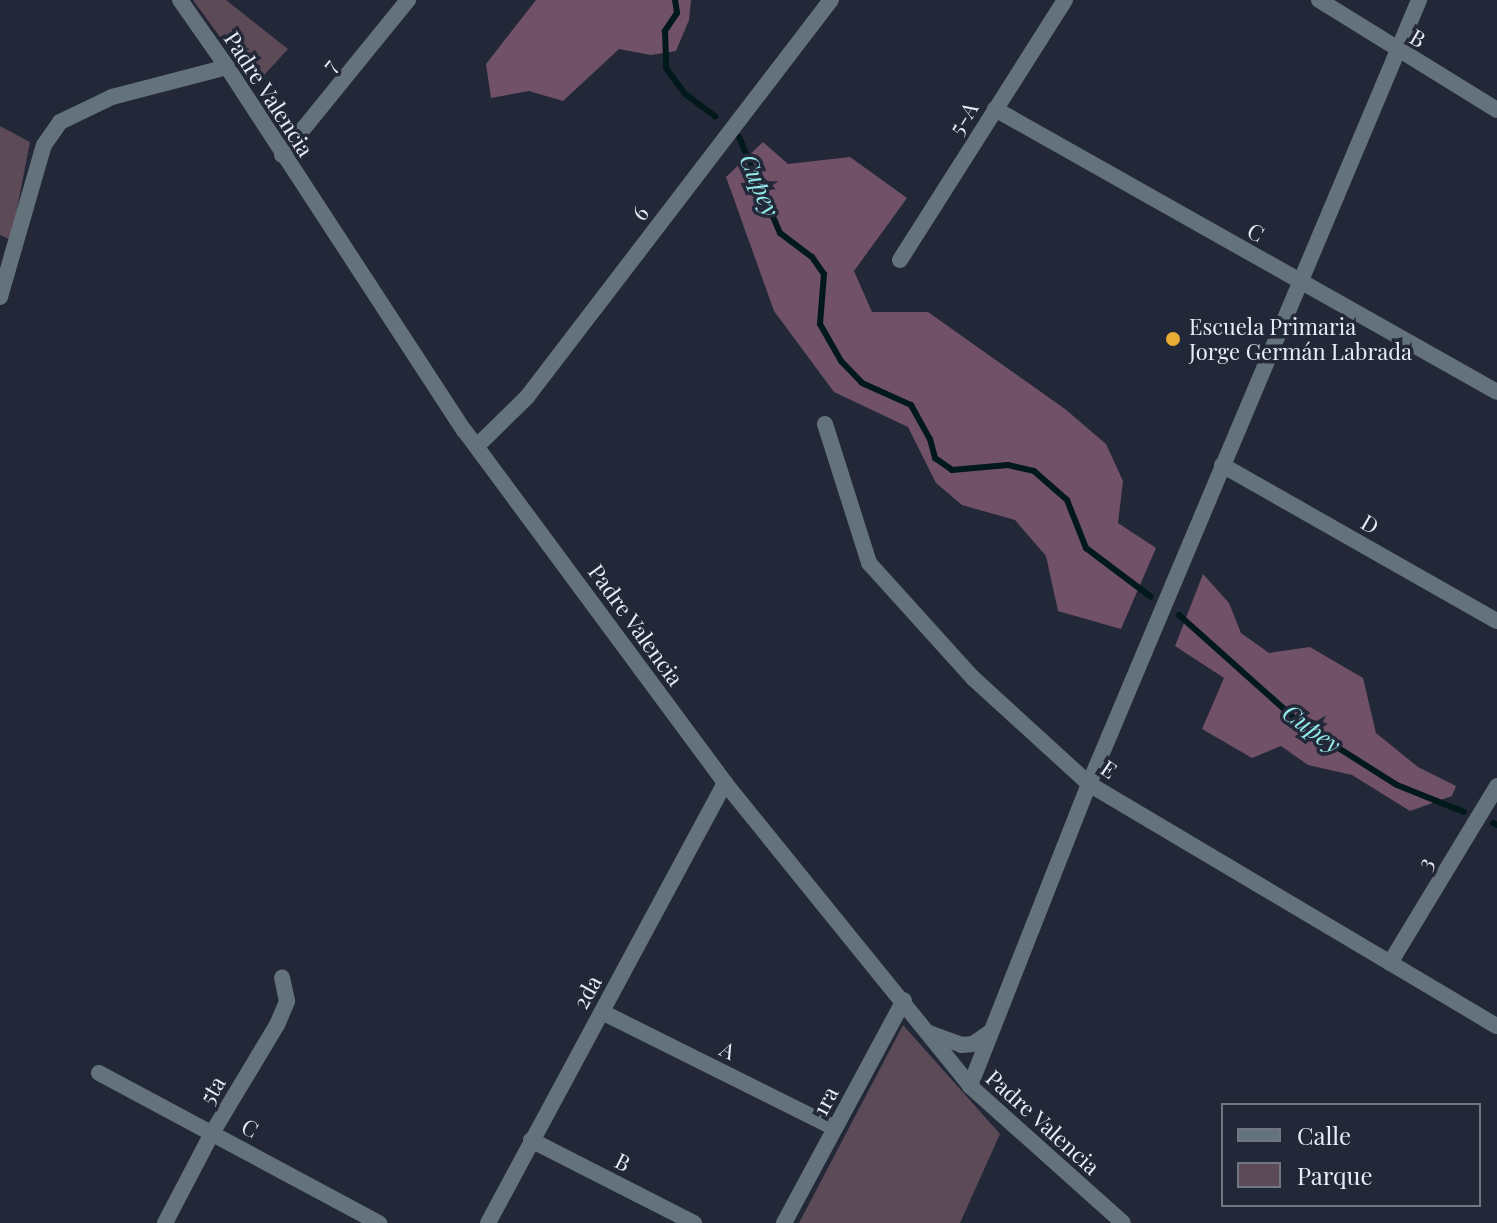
<!DOCTYPE html>
<meta charset="utf-8">
<style>
body{margin:0}
#map{position:relative;width:1497px;height:1223px;overflow:hidden;background:#222838;font-family:"Playfair Display",serif}
div>[style]{position:absolute}
.green>*{inset:0;background:#5d4a57}
.forest>*{inset:0;background:#705167}
.stream>*{height:6px;margin:-3px;padding:0 3px;transform-origin:3px;border-radius:3px;background:#01191a}
.minor>*{height:16px;margin:-8px;padding:0 8px;transform-origin:8px;border-radius:8px;background:#63727b}
.tertiary>*{height:16px;margin:-8px;padding:0 8px;transform-origin:8px;border-radius:8px;background:#63727b}
.dots>*{width:22px;height:22px;translate:-50% -50%;box-sizing:border-box;border:4px solid #222838;border-radius:50%}
span{translate:-50% -50%;white-space:nowrap;text-align:center;line-height:1.15;-webkit-text-stroke:7px #222838;paint-order:stroke}
.street-label{font-size:22px;color:#e7ecf6}
.poi-label{font-size:22px;color:#e7ecf6}
.left{translate:0 -50%;text-align:left}
.water-label{font-size:24px;color:#92e7e9;font-style:italic}
.legend{position:absolute;left:1221px;top:1103px;width:260px;height:104px;box-sizing:border-box;background:#222838;border:2px solid #717684;margin:0;padding:10px 14px;list-style:none;font-size:24px;color:#e7ecf6}
.legend li{display:flex;align-items:center;gap:16px;height:40px}
.legend b{width:40px;border:2px solid #717684}
</style>
<div id="map">
<div class="green">
<div style="clip-path:polygon(193px 0,226px 0,288px 49px,255px 85px)"></div>
<div style="clip-path:polygon(0 126px,30px 142px,11px 240px,0 235px)"></div>
<div style="clip-path:polygon(903px 1025px,1000px 1134px,960px 1223px,799px 1223px)"></div>
</div>
<div class="forest">
<div style="clip-path:polygon(536px 0,691px 0,689px 20px,676px 51px,651px 55px,619px 49px,563px 101px,529px 91px,491px 98px,486px 64px)"></div>
<div style="clip-path:polygon(763px 142px,788px 164px,850px 157px,907px 198px,854px 271px,872px 312px,928px 312px,1065px 409px,1106px 444px,1123px 481px,1118px 523px,1156px 548px,1121px 629px,1058px 611px,1046px 556px,1015px 520px,962px 505px,936px 483px,908px 427px,834px 392px,774px 311px,726px 177px)"></div>
<div style="clip-path:polygon(1203px 574px,1229px 603px,1241px 633px,1269px 653px,1310px 647px,1363px 678px,1376px 733px,1418px 767px,1456px 786px,1452px 796px,1410px 811px,1352px 775px,1308px 765px,1281px 746px,1252px 758px,1202px 729px,1224px 678px,1175px 646px)"></div>
</div>
<div class="stream">
<div style="left:675px;top:0;width:13px;rotate:81deg"></div>
<div style="left:677px;top:13px;width:22px;rotate:124deg"></div>
<div style="left:665px;top:31px;width:37px;rotate:88deg"></div>
<div style="left:666px;top:68px;width:31px;rotate:54deg"></div>
<div style="left:684px;top:93px;width:39px;rotate:37deg"></div>
<div style="left:739px;top:137px;width:104px;rotate:66.9deg"></div>
<div style="left:780px;top:233px;width:40px;rotate:37deg"></div>
<div style="left:812px;top:257px;width:21px;rotate:55deg"></div>
<div style="left:824px;top:274px;width:50px;rotate:94.6deg"></div>
<div style="left:820px;top:324px;width:43px;rotate:60.4deg"></div>
<div style="left:841px;top:361px;width:30px;rotate:46deg"></div>
<div style="left:862px;top:383px;width:54px;rotate:24.2deg"></div>
<div style="left:911px;top:405px;width:39px;rotate:61deg"></div>
<div style="left:930px;top:439px;width:20px;rotate:75deg"></div>
<div style="left:935px;top:458px;width:21px;rotate:35deg"></div>
<div style="left:952px;top:470px;width:56px;rotate:-5.1deg"></div>
<div style="left:1008px;top:465px;width:27px;rotate:13deg"></div>
<div style="left:1034px;top:471px;width:44px;rotate:41.3deg"></div>
<div style="left:1067px;top:500px;width:52px;rotate:68.4deg"></div>
<div style="left:1086px;top:548px;width:81px;rotate:37deg"></div>
<div style="left:1179px;top:615px;width:165px;rotate:41.8deg"></div>
<div style="left:1302px;top:725px;width:112px;rotate:32.3deg"></div>
<div style="left:1397px;top:785px;width:72px;rotate:21.9deg"></div>
<div style="left:1493px;top:823px;width:4px;rotate:27deg"></div>
</div>
<div class="minor">
<div style="left:1319px;top:0;width:209px;rotate:31.7deg"></div>
<div style="left:995px;top:109px;width:576px;rotate:29.41deg"></div>
<div style="left:282px;top:155px;width:200px;rotate:-50.9deg"></div>
<div style="left:900px;top:260px;width:308px;rotate:-57.6deg"></div>
<div style="left:0;top:297px;width:158px;rotate:-73.9deg"></div>
<div style="left:44px;top:145px;width:28px;rotate:-55deg"></div>
<div style="left:60px;top:122px;width:58px;rotate:-25.7deg"></div>
<div style="left:112px;top:97px;width:119px;rotate:-14.6deg"></div>
<div style="left:825px;top:424px;width:146px;rotate:72.4deg"></div>
<div style="left:869px;top:563px;width:155px;rotate:47.9deg"></div>
<div style="left:973px;top:678px;width:157px;rotate:42.4deg"></div>
<div style="left:1089px;top:784px;width:474px;rotate:30.7deg"></div>
<div style="left:477px;top:446px;width:70px;rotate:-44.4deg"></div>
<div style="left:527px;top:397px;width:500px;rotate:-52.56deg"></div>
<div style="left:1222px;top:465px;width:316px;rotate:29.6deg"></div>
<div style="left:1390px;top:963px;width:207px;rotate:-58.8deg"></div>
<div style="left:602px;top:1012px;width:260px;rotate:26.5deg"></div>
<div style="left:99px;top:1073px;width:318px;rotate:28.2deg"></div>
<div style="left:531px;top:1140px;width:183px;rotate:27deg"></div>
<div style="left:165px;top:1223px;width:102px;rotate:-62.4deg"></div>
<div style="left:212px;top:1133px;width:126px;rotate:-59deg"></div>
<div style="left:277px;top:1025px;width:26px;rotate:-67deg"></div>
<div style="left:287px;top:1001px;width:24px;rotate:-102deg"></div>
<div style="left:488px;top:1223px;width:500px;rotate:-61.7deg"></div>
<div style="left:784px;top:1223px;width:253px;rotate:-61.7deg"></div>
</div>
<div class="tertiary">
<div style="left:180px;top:0;width:82px;rotate:55deg"></div>
<div style="left:227px;top:67px;width:434px;rotate:56.9deg"></div>
<div style="left:464px;top:430px;width:439px;rotate:53.5deg"></div>
<div style="left:725px;top:783px;width:390px;rotate:51deg"></div>
<div style="left:970px;top:1086px;width:205px;rotate:41.8deg"></div>
<div style="left:929px;top:1033px;width:35px;rotate:20deg"></div>
<div style="left:962px;top:1045px;width:11px;rotate:-5deg"></div>
<div style="left:973px;top:1044px;width:21px;rotate:-35deg"></div>
<div style="left:970px;top:1086px;width:325px;rotate:-68.5deg"></div>
<div style="left:1089px;top:784px;width:851px;rotate:-67.17deg"></div>
</div>
<div class="dots">
<div style="left:1173px;top:339px;background:#e6ac36"></div>
</div>
<div class="street-label">
<span style="left:1418px;top:38px;rotate:31deg">B</span>
<span style="left:329px;top:65px;rotate:-51deg">7</span>
<span style="left:269px;top:94px;rotate:57deg">Padre Valencia</span>
<span style="left:963px;top:118px;rotate:-58deg">5-A</span>
<span style="left:640px;top:213px;rotate:-53deg">6</span>
<span style="left:1256px;top:232px;rotate:29deg">C</span>
<span style="left:1370px;top:524px;rotate:30deg">D</span>
<span style="left:636px;top:625px;rotate:54deg">Padre Valencia</span>
<span style="left:1109px;top:769px;rotate:34deg">E</span>
<span style="left:1425px;top:863px;rotate:-59deg">3</span>
<span style="left:587px;top:992px;rotate:-61deg">2da</span>
<span style="left:728px;top:1050px;rotate:26deg">A</span>
<span style="left:212px;top:1090px;rotate:-59deg">5ta</span>
<span style="left:825px;top:1101px;rotate:-62deg">1ra</span>
<span style="left:1043px;top:1122px;rotate:42deg">Padre Valencia</span>
<span style="left:250px;top:1128px;rotate:28deg">C</span>
<span style="left:623px;top:1162px;rotate:27deg">B</span>
</div>
<div class="poi-label">
<span class="left" style="left:1189px;top:339px">Escuela Primaria<br>Jorge Germán Labrada</span>
</div>
<div class="water-label">
<span style="left:760px;top:185px;rotate:67deg">Cupey</span>
<span style="left:1312px;top:728px;rotate:36deg">Cupey</span>
</div>
<ul class="legend">
<li><b style="height:10px;background:#63727b"></b>Calle</li>
<li><b style="height:22px;background:#5d4a57"></b>Parque</li>
</ul>
</div>
